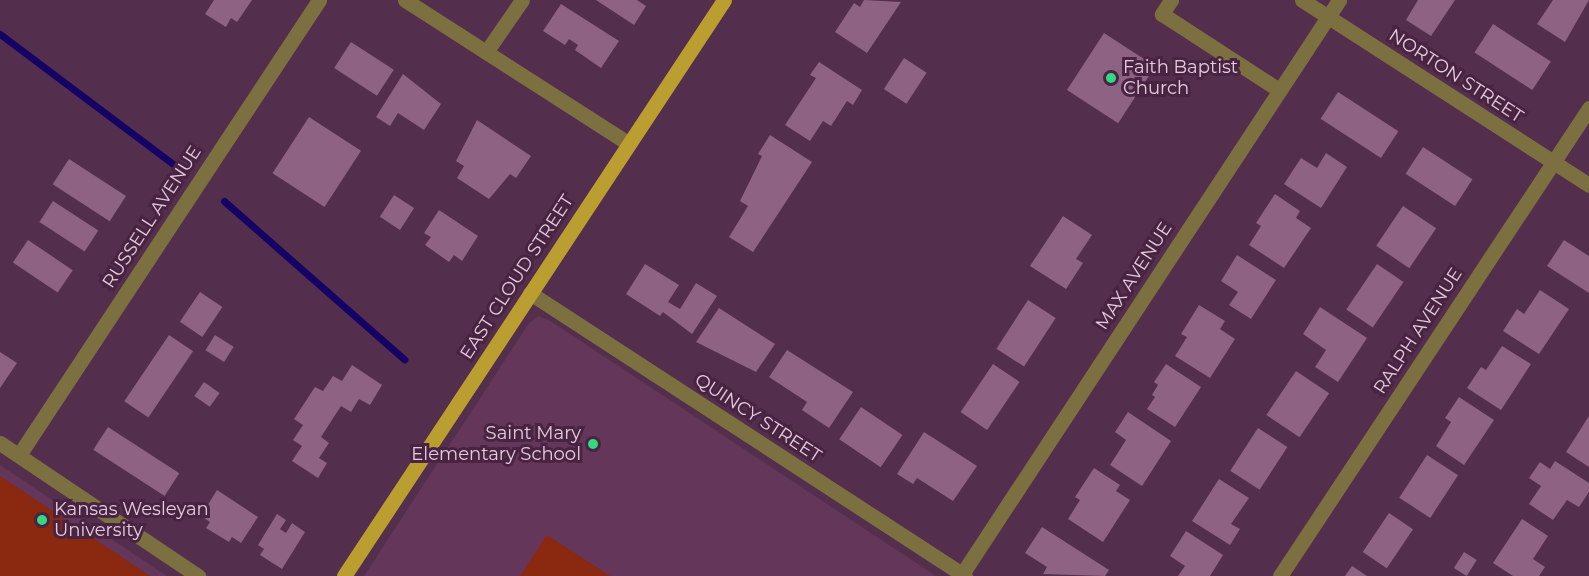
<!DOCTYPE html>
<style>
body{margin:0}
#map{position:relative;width:1589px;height:576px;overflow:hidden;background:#542e4d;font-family:Montserrat,sans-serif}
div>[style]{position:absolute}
.built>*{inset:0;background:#63365a}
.green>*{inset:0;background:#8a2810}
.stream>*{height:7px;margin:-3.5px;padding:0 3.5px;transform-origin:3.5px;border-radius:3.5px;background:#150265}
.building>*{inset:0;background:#8d6283;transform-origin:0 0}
.minor>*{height:15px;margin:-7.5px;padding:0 7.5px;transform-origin:7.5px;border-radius:7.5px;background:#7c6f40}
.major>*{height:15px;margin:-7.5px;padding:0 7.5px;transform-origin:7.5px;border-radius:7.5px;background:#ba9e30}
.dots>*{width:16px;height:16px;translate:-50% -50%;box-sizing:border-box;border:3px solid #492442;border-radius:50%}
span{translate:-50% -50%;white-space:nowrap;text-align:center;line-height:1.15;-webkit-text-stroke:6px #492442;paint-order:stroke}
.poi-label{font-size:18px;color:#e3cbdd}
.left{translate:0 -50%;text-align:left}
.right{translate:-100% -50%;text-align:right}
.street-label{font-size:18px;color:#e3cbdd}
</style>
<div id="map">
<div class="built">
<div style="clip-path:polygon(539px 316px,552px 322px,936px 576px,364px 576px,529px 323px)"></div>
<div style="clip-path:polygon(0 465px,167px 576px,0 576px)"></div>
</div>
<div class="green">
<div style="clip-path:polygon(0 476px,150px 576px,0 576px)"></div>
<div style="clip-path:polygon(547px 535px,610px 576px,520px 576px)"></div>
</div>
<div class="stream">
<div style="left:0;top:34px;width:216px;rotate:36.9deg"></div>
<div style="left:224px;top:201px;width:240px;rotate:41.3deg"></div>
</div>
<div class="building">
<div style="clip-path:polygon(214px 0,252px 0,237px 22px,231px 18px,226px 27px,205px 14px)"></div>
<div style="clip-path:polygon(596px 0,637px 0,646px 6px,634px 25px)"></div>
<div style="clip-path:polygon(864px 0,901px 2px,867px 53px,835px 32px,854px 3px,860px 7px)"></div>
<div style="clip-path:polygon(1418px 0,1455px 0,1431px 36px,1406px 20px)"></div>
<div style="clip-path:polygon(1553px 0,1589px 0,1565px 42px,1537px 24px)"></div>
<div style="clip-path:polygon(561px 4px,619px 41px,601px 68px,575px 50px,578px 45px,569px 39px,565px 45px,543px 31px)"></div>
<div style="left:1493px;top:24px;width:69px;height:34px;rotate:33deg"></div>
<div style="left:1104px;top:33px;width:61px;height:68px;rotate:33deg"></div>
<div style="left:351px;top:42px;width:51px;height:31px;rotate:33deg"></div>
<div style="left:904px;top:58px;width:27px;height:37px;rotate:33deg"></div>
<div style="clip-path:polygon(819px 62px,862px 90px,853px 105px,847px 101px,831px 126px,823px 121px,810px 141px,785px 125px,816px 78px,810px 75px)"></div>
<div style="clip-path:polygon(403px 74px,441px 104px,424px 130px,398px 113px,390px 126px,376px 117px)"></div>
<div style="left:1338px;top:92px;width:72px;height:32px;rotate:33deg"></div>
<div style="left:309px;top:117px;width:62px;height:67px;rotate:33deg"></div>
<div style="clip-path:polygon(477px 120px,531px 156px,516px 178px,510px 174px,489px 199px,457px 178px,464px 166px,456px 161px)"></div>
<div style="clip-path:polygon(770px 135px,812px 162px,753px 252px,729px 237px,748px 206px,740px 201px,762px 156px,758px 154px)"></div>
<div style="left:1423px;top:147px;width:59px;height:32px;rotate:33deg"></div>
<div style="clip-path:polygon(1326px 153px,1347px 167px,1321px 208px,1284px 184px,1301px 158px,1317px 168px)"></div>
<div style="left:69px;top:159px;width:68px;height:30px;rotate:33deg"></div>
<div style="clip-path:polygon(1275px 194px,1300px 211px,1296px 218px,1311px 228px,1284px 268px,1249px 245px,1261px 226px,1256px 223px)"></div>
<div style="left:394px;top:195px;width:24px;height:26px;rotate:33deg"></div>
<div style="left:53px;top:201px;width:54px;height:25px;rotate:33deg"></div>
<div style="left:1403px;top:206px;width:40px;height:48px;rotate:34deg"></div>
<div style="clip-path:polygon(439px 210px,478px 236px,462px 261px,454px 255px,449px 262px,425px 245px,431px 237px,424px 233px)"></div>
<div style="clip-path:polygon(1063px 216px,1092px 235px,1076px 259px,1083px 263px,1066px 289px,1030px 266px)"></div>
<div style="left:28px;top:240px;width:54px;height:27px;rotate:34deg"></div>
<div style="clip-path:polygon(1564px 240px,1589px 256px,1589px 293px,1547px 266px)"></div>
<div style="clip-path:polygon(1237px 255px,1276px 280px,1251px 319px,1229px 305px,1238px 292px,1221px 281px)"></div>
<div style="clip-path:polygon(645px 264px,679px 285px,668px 302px,680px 309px,696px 283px,717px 296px,692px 334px,663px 312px,660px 316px,626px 294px)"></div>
<div style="left:1377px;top:264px;width:32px;height:55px;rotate:34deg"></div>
<div style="clip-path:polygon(1540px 290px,1569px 309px,1539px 354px,1503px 331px,1517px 309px,1524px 314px)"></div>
<div style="left:200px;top:292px;width:27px;height:36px;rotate:34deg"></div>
<div style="left:1028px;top:300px;width:33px;height:58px;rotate:33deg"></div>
<div style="clip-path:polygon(1199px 305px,1225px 321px,1220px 329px,1235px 339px,1210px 378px,1175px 356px,1187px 337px,1181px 334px)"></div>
<div style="clip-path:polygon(1320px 307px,1367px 338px,1338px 382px,1315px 367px,1326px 350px,1303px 334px)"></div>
<div style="clip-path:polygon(719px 308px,775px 344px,756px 372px,696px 342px)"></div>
<div style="left:169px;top:335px;width:29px;height:80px;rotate:34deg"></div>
<div style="left:215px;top:335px;width:22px;height:18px;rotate:32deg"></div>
<div style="clip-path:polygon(1502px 346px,1531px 364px,1501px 410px,1467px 388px,1481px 367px,1486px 370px)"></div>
<div style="clip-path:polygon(787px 350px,853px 392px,829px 428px,802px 410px,807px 402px,769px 377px)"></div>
<div style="clip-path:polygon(0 352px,17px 363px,0 388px)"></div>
<div style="left:993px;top:364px;width:32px;height:58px;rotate:34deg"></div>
<div style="clip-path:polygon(1166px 364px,1201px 387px,1175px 427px,1147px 409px,1155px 397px,1152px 395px,1158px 385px,1154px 382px)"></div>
<div style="clip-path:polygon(352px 365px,382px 385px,370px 405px,359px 399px,351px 412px,341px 406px,321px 437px,329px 443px,319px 458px,327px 463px,318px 478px,292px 461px,302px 446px,293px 440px,303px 425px,294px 419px,315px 387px,323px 391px,333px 376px,342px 381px)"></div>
<div style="left:1296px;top:371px;width:40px;height:53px;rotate:34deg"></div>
<div style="left:204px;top:382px;width:19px;height:17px;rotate:35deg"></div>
<div style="clip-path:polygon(1459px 397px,1494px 420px,1464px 465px,1436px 446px,1451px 422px,1445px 418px)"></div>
<div style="left:861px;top:407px;width:50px;height:39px;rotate:34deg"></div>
<div style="clip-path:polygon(1128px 412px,1171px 441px,1142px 486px,1110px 465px,1126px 440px,1115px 432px)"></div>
<div style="clip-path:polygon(1589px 416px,1589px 467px,1566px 452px)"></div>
<div style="left:108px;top:427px;width:85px;height:27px;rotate:33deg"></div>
<div style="left:1258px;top:428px;width:35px;height:51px;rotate:33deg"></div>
<div style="clip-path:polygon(924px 432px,977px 466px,953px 501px,917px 478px,913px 484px,897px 474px)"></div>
<div style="left:1427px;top:455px;width:37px;height:51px;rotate:33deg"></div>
<div style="clip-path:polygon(1555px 461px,1589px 483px,1589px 492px,1579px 507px,1567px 500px,1553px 520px,1529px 504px,1541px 486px,1529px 478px,1540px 462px,1550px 469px)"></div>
<div style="clip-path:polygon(1094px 468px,1120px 485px,1116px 491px,1130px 500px,1103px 542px,1068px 519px,1080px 500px,1075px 497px)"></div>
<div style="clip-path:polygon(1219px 479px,1249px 498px,1231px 524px,1240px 529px,1230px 545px,1192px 521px)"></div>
<div style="clip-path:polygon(217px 490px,258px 517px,241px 543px,232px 537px,229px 542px,206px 528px,210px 522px,201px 516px)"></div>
<div style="left:1389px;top:513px;width:29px;height:47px;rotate:34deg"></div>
<div style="clip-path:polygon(277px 514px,286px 520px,280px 529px,286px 533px,292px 523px,305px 532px,282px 569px,260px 555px,264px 549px,258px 545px)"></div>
<div style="clip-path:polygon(1522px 519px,1548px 536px,1533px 559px,1545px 567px,1539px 576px,1513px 576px,1493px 563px)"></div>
<div style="clip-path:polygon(1042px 527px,1109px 570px,1105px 576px,1043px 574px,1047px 567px,1025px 553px)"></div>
<div style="clip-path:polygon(1186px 531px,1223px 555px,1210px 576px,1178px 576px,1185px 566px,1170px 556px)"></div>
<div style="left:1464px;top:552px;width:15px;height:19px;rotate:32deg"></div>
<div style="clip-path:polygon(1352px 566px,1367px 576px,1345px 576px)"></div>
</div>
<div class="minor">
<div style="left:405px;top:0;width:265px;rotate:32.7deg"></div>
<div style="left:1171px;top:0;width:17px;rotate:123deg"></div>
<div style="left:1162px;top:14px;width:140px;rotate:33deg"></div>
<div style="left:1302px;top:0;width:341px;rotate:32.8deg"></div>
<div style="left:486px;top:52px;width:63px;rotate:-55.3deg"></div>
<div style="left:530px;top:293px;width:519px;rotate:33.05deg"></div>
<div style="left:0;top:443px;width:239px;rotate:33.9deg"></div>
<div style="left:19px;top:455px;width:545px;rotate:-56.6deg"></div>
<div style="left:962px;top:574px;width:687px;rotate:-56.7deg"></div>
<div style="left:1280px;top:576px;width:561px;rotate:-56.56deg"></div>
</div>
<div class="major">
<div style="left:344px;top:576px;width:690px;rotate:-56.59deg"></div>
</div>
<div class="dots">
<div style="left:1111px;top:78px;background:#34d881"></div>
<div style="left:593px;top:444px;background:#34d881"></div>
<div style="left:42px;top:520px;background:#34d881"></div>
</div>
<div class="poi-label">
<span class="left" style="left:1123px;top:78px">Faith Baptist<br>Church</span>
<span class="right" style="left:581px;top:444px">Saint Mary<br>Elementary School</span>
<span class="left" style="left:54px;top:520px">Kansas Wesleyan<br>University</span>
</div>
<div class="street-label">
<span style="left:1456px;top:76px;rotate:33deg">NORTON STREET</span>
<span style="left:152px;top:217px;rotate:-57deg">RUSSELL AVENUE</span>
<span style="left:1134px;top:276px;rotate:-57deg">MAX AVENUE</span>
<span style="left:517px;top:277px;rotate:-57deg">EAST CLOUD STREET</span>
<span style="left:1418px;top:331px;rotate:-57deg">RALPH AVENUE</span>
<span style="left:758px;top:418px;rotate:33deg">QUINCY STREET</span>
</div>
</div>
